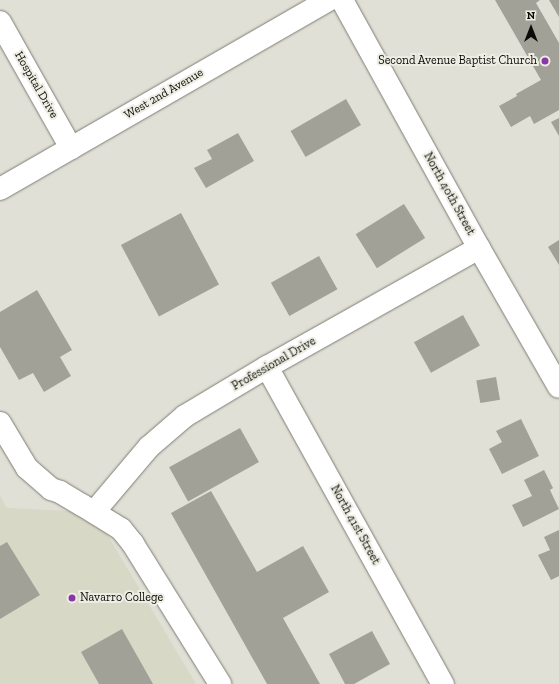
<!DOCTYPE html>
<style>
body{margin:0}
#map{position:relative;width:559px;height:684px;overflow:hidden;background:#e0e0d6;font-family:"Zilla Slab",serif}
div>[style]{position:absolute}
.built>*{inset:0;background:#d7d8c6}
.building>*{inset:0;background:#a1a198;transform-origin:0 0}
.roads{filter:drop-shadow(0 0 1px #7d7d75) drop-shadow(0 0 1px #7d7d75)}
.minor>*{height:22px;margin:-11px;padding:0 11px;transform-origin:11px;border-radius:11px;background:#fff}
.dots>*{width:11px;height:11px;translate:-50% -50%;box-sizing:border-box;border:2px solid #edede3;border-radius:50%}
span{translate:-50% -50%;white-space:nowrap;text-align:center;line-height:1.15;-webkit-text-stroke:4px #edede3;paint-order:stroke}
.poi-label{font-size:12px;color:#0b0c08}
.right{translate:-100% -50%;text-align:right}
.left{translate:0 -50%;text-align:left}
.street-label{font-size:12px;color:#0b0c08}
.north{position:absolute;left:511px;top:8px;width:40px;height:40px;-webkit-text-stroke:3px #edede3;paint-order:stroke;rotate:0deg;font-size:11px;font-weight:700;line-height:16px;text-align:center;color:#0b0c08}
.north::after{content:'';display:block;margin:auto;width:14px;height:18px;background:#0b0c08;clip-path:polygon(50% 0,100% 100%,50% 72%,0 100%)}
</style>
<div id="map">
<div class="built">
<div style="clip-path:polygon(0 496px,7px 508px,94px 512px,196px 684px,0 684px)"></div>
</div>
<div class="building">
<div style="clip-path:polygon(495px 0,540px 0,536px 3px,559px 43px,559px 110px,534px 124px,530px 116px,511px 127px,499px 106px,517px 96px,516px 94px,541px 80px)"></div>
<div style="clip-path:polygon(549px 0,559px 0,559px 17px)"></div>
<div style="left:346px;top:99px;width:30px;height:64px;rotate:60deg"></div>
<div style="clip-path:polygon(559px 118px,559px 136px,551px 122px)"></div>
<div style="clip-path:polygon(238px 133px,254px 161px,206px 188px,194px 168px,212px 159px,207px 150px)"></div>
<div style="left:404px;top:204px;width:40px;height:57px;rotate:58deg"></div>
<div style="left:181px;top:213px;width:81px;height:68px;rotate:62deg"></div>
<div style="clip-path:polygon(559px 240px,559px 265px,548px 247px)"></div>
<div style="left:319px;top:256px;width:38px;height:55px;rotate:61deg"></div>
<div style="clip-path:polygon(37px 290px,72px 350px,60px 357px,71px 376px,44px 392px,33px 373px,19px 380px,0 347px,0 312px)"></div>
<div style="left:463px;top:315px;width:35px;height:56px;rotate:61deg"></div>
<div style="left:496px;top:377px;width:23px;height:20px;rotate:80deg"></div>
<div style="clip-path:polygon(521px 419px,539px 456px,502px 474px,489px 449px,502px 442px,496px 431px)"></div>
<div style="left:240px;top:428px;width:39px;height:81px;rotate:61deg"></div>
<div style="clip-path:polygon(544px 470px,553px 488px,550px 490px,559px 509px,523px 527px,512px 505px,532px 496px,524px 480px)"></div>
<div style="clip-path:polygon(211px 491px,257px 572px,303px 546px,329px 592px,283px 618px,320px 684px,267px 684px,171px 513px)"></div>
<div style="clip-path:polygon(559px 530px,559px 576px,551px 580px,538px 555px,550px 550px,544px 537px)"></div>
<div style="clip-path:polygon(7px 542px,40px 595px,0 619px,0 546px)"></div>
<div style="clip-path:polygon(122px 629px,153px 684px,99px 684px,81px 652px)"></div>
<div style="clip-path:polygon(372px 631px,390px 664px,354px 684px,345px 684px,329px 654px)"></div>
</div>
<div class="roads">
<div class="minor">
<div style="left:342px;top:0;width:283px;rotate:61.1deg"></div>
<div style="left:479px;top:248px;width:160px;rotate:60.1deg"></div>
<div style="left:0;top:22px;width:145px;rotate:60.6deg"></div>
<div style="left:0;top:189px;width:379px;rotate:-29.9deg"></div>
<div style="left:267px;top:367px;width:363px;rotate:61deg"></div>
<div style="left:0;top:423px;width:52px;rotate:59deg"></div>
<div style="left:27px;top:468px;width:32px;rotate:41deg"></div>
<div style="left:51px;top:489px;width:9px;rotate:18deg"></div>
<div style="left:60px;top:492px;width:26px;rotate:31deg"></div>
<div style="left:82px;top:505px;width:46px;rotate:31.6deg"></div>
<div style="left:121px;top:529px;width:19px;rotate:51deg"></div>
<div style="left:133px;top:544px;width:165px;rotate:58.1deg"></div>
<div style="left:94px;top:512px;width:85px;rotate:-49.8deg"></div>
<div style="left:149px;top:447px;width:48px;rotate:-40.7deg"></div>
<div style="left:185px;top:416px;width:96px;rotate:-30.9deg"></div>
<div style="left:267px;top:367px;width:243px;rotate:-29.3deg"></div>
</div>
</div>
<div class="dots">
<div style="left:545px;top:61px;background:#8837a7"></div>
<div style="left:72px;top:598px;background:#8837a7"></div>
</div>
<div class="poi-label">
<span class="right" style="left:537px;top:61px">Second Avenue Baptist Church</span>
<span class="left" style="left:80px;top:598px">Navarro College</span>
</div>
<div class="street-label">
<span style="left:36px;top:85px;rotate:60deg">Hospital Drive</span>
<span style="left:164px;top:94px;rotate:-30deg">West 2nd Avenue</span>
<span style="left:449px;top:194px;rotate:61deg">North 40th Street</span>
<span style="left:274px;top:364px;rotate:-30deg">Professional Drive</span>
<span style="left:355px;top:525px;rotate:61deg">North 41st Street</span>
</div>
<div class="north">N</div>
</div>
